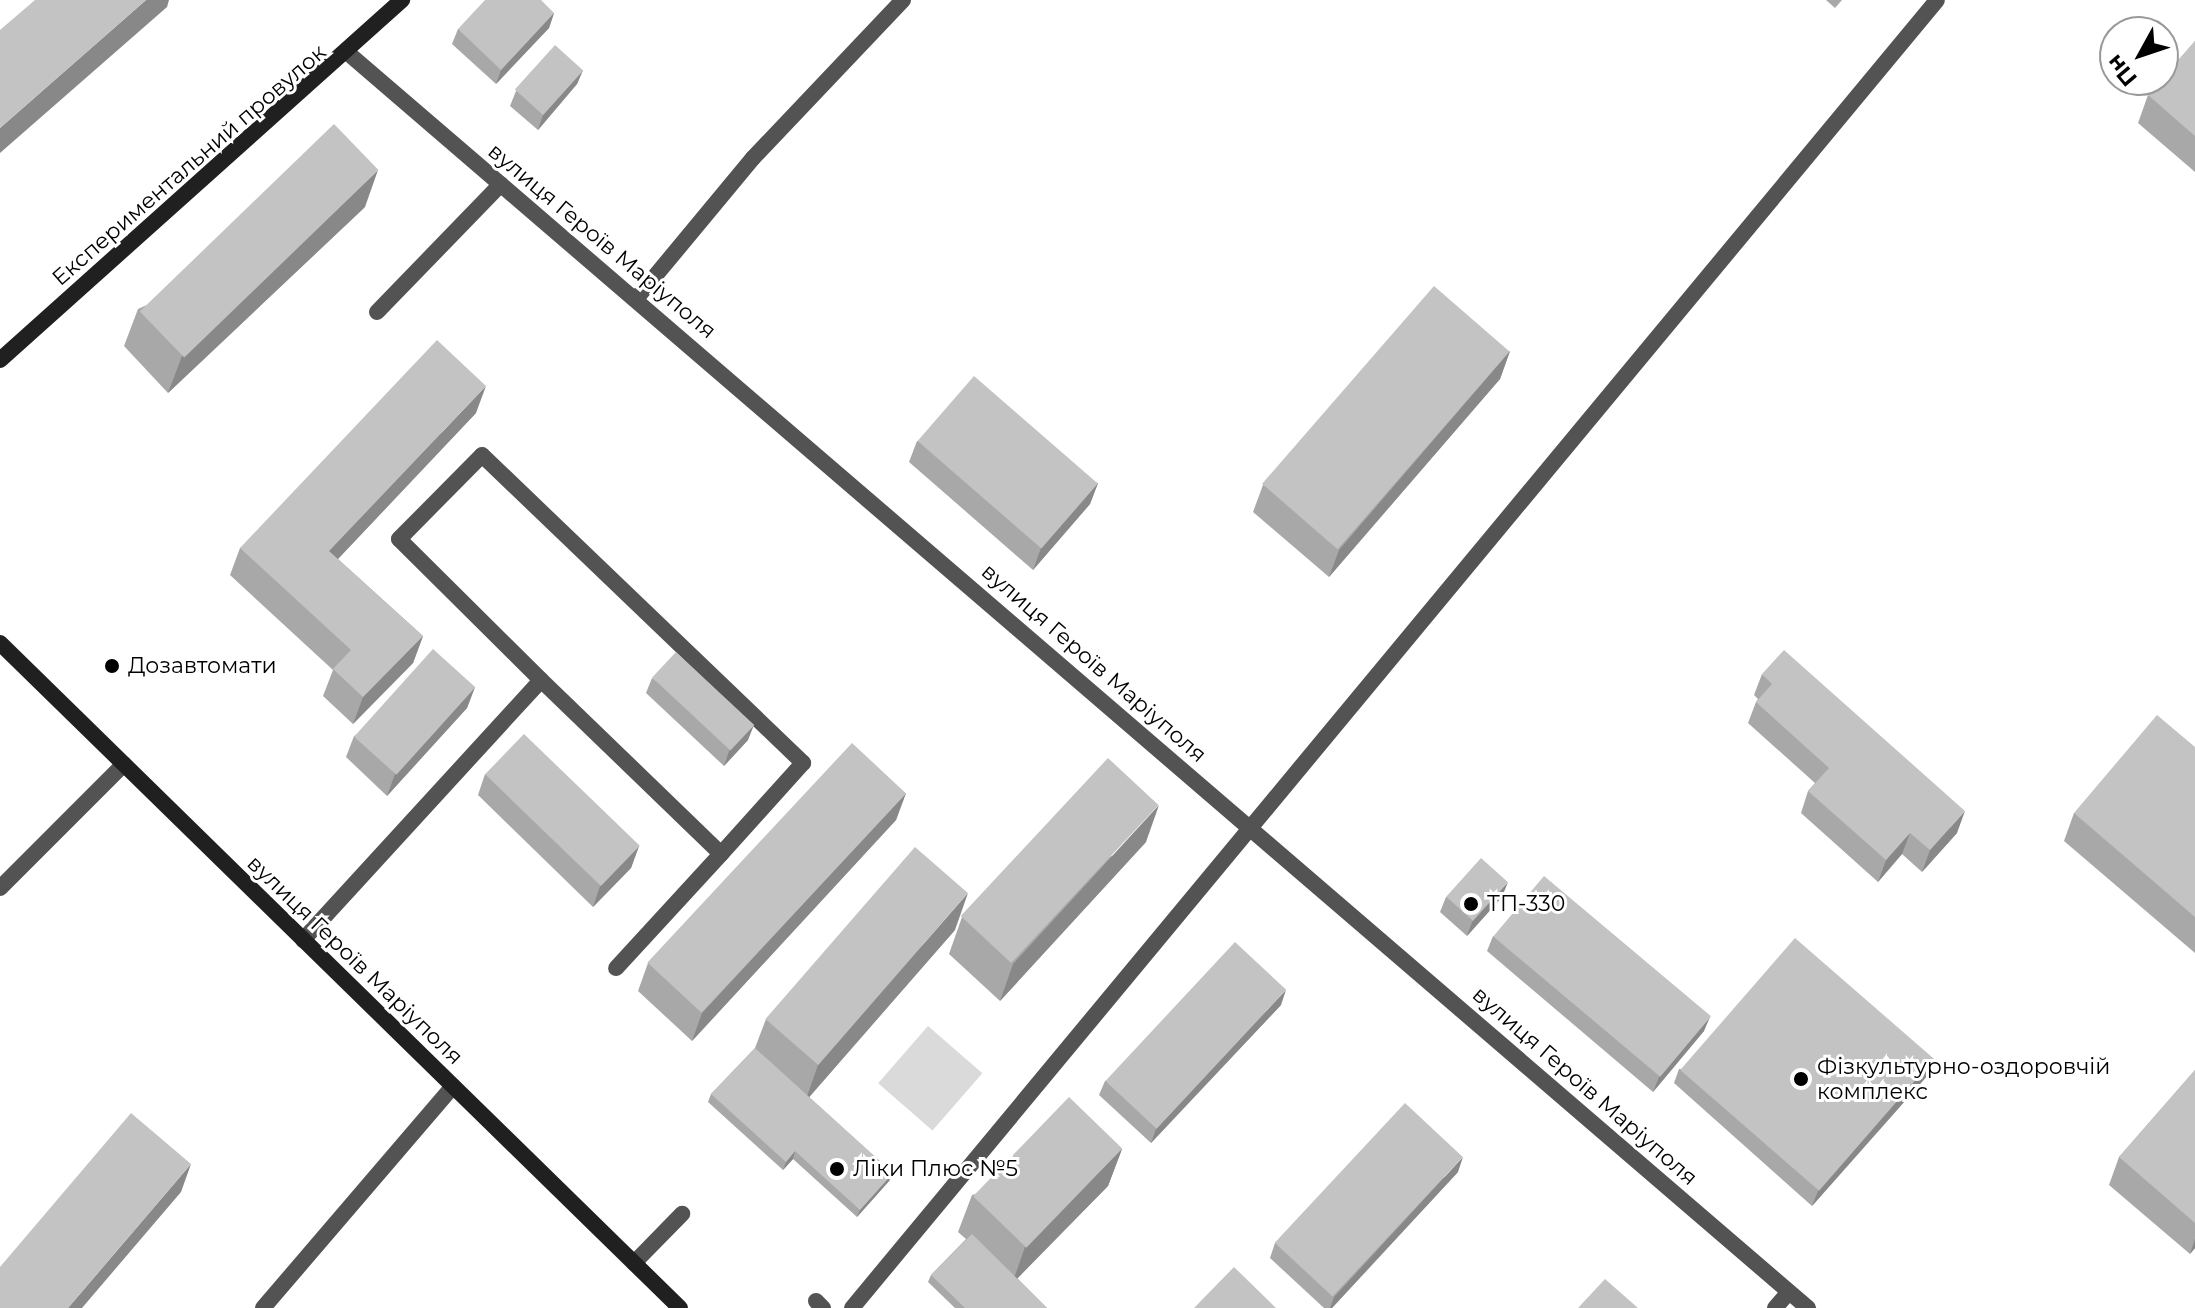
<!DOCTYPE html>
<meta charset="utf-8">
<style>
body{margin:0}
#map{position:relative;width:2195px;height:1308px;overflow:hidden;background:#fff;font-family:Montserrat,sans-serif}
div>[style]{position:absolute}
.green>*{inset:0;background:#dadada;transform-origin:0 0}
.lane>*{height:16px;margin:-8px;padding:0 8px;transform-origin:8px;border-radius:8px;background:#535353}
.street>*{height:16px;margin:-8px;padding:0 8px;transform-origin:8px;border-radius:8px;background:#535353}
.secondary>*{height:16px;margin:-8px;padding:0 8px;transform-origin:8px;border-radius:8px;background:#202020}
.wall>*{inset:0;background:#a8a8a8}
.shaded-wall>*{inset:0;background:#888}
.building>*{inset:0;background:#c3c3c3;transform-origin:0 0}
.dots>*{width:22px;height:22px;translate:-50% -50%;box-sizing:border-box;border:4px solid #fff;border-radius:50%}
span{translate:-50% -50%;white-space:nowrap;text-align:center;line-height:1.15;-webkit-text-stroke:6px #fff;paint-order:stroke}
.street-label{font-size:22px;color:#000}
.poi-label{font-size:22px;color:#000}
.left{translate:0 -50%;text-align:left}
.north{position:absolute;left:2099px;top:16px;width:80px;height:80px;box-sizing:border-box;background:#fff;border:2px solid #999;border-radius:50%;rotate:230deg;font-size:22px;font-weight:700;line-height:32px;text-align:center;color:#000}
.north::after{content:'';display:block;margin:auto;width:28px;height:36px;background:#000;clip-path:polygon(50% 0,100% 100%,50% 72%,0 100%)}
</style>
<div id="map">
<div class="green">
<div style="left:928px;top:1026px;width:72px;height:76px;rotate:41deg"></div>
</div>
<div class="lane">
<div style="left:636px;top:299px;width:183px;rotate:-50.3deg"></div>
<div style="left:753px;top:158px;width:218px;rotate:-46.5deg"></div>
<div style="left:377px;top:312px;width:178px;rotate:-45.9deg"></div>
<div style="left:541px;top:680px;width:200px;rotate:-135.2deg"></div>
<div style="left:399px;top:539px;width:118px;rotate:-45.3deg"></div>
<div style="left:482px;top:455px;width:445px;rotate:43.8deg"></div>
<div style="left:803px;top:763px;width:122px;rotate:132deg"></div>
<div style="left:0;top:888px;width:175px;rotate:-45deg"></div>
<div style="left:303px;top:940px;width:352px;rotate:-47.5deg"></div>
<div style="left:541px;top:680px;width:250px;rotate:44deg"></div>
<div style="left:721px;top:854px;width:155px;rotate:132.6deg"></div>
<div style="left:634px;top:1263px;width:69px;rotate:-45.6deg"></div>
<div style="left:816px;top:1301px;width:10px;rotate:45deg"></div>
<div style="left:263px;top:1308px;width:292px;rotate:-49.4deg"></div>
<div style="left:852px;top:1308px;width:1699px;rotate:-50.32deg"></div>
<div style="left:1775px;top:1308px;width:21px;rotate:-49deg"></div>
</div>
<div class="street">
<div style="left:349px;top:54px;width:1924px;rotate:40.68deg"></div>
</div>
<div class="secondary">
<div style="left:0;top:360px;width:540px;rotate:-41.85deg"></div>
<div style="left:0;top:643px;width:951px;rotate:44.36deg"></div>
</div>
<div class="wall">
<div style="clip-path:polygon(1826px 0,1842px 0,1835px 8px)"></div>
<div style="clip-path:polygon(554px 13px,549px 28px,496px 84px,452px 44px,458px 29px)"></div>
<div style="clip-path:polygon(2195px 41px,2195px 172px,2138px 123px,2148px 95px)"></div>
<div style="clip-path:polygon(583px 70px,577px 84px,538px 130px,510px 106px,516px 91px)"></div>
<div style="clip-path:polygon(365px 207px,168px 393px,124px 346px,138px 309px)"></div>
<div style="clip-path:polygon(1510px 351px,1500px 379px,1329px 577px,1253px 512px,1263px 485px)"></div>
<div style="clip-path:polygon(476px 413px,338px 559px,423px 636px,413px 663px,353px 724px,323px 696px,333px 670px,230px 575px,240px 548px)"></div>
<div style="clip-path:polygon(917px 441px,1098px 483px,1090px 504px,1033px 570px,909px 462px)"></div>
<div style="clip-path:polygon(1762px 674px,1957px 833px,1922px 872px,1902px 854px,1878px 882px,1801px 813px,1808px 791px,1815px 783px,1748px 723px,1756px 702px,1758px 699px,1754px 695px)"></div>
<div style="clip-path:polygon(652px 678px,748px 740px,724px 766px,646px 693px)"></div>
<div style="clip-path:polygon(475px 687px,467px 708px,387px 796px,346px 757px,354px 736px)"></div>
<div style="clip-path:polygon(2195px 747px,2195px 953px,2064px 841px,2074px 813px)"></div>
<div style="clip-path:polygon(485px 774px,639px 846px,631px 868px,593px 907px,478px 795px)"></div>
<div style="clip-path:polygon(906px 793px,896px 820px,692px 1041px,638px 991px,648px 963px)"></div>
<div style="clip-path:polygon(1146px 842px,1000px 1001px,949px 954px,962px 917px)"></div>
<div style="clip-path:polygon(1446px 897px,1502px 897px,1467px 936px,1440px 912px)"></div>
<div style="clip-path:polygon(955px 930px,809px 1097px,893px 1173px,890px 1180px,857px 1217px,793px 1159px,783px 1170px,708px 1102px,711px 1094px,755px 1048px,766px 1019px)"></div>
<div style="clip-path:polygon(1493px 936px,1704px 1031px,1653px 1092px,1487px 951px)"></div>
<div style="clip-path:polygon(1281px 1005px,1151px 1143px,1099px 1095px,1105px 1081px)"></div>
<div style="clip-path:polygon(1679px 1069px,1928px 1075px,1812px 1206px,1674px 1083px)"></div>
<div style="clip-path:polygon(2195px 1070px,2195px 1248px,2190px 1254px,2109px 1185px,2119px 1157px)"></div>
<div style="clip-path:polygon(1122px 1149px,1108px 1186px,1017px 1278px,1047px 1308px,955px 1308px,928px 1282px,931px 1275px,966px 1239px,958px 1232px,972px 1195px)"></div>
<div style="clip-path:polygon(1458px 1172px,1332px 1308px,1324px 1308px,1270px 1258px,1275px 1243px)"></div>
</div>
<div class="shaded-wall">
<div style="clip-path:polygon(146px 0,169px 0,167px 7px,0 153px,0 128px)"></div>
<div style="clip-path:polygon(554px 13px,549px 28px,496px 84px,501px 70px)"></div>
<div style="clip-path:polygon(583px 70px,577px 84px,538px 130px,543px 115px)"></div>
<div style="clip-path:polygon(378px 170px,365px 207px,168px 393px,182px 356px)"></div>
<div style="clip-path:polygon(1510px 351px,1500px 379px,1329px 577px,1339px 550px)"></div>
<div style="clip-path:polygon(486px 386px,476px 413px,319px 579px,329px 551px)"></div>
<div style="clip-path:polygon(1098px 483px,1090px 504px,1033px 570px,1041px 548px)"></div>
<div style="clip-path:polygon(423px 636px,413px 663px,353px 724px,363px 697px)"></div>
<div style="clip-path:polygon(475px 687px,467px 708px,387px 796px,395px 774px)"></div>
<div style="clip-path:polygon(754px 725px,748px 740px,724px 766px,729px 751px)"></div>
<div style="clip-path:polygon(906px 793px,896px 820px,692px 1041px,702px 1013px)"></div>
<div style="clip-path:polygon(1159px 805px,1146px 842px,1000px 1001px,1013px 964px)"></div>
<div style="clip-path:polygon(1965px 811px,1957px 833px,1922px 872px,1930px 850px)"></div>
<div style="clip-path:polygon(1910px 833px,1902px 854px,1878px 882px,1886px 860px)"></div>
<div style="clip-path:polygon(639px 846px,631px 868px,593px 907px,600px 886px)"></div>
<div style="clip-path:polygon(1508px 882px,1502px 897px,1467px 936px,1472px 922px)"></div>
<div style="clip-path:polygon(968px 893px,955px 930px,805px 1102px,818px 1065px)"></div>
<div style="clip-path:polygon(1286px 990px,1281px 1005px,1151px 1143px,1156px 1129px)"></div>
<div style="clip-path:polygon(1710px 1017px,1704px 1031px,1653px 1092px,1659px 1077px)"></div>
<div style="clip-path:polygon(1933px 1060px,1928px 1075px,1812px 1206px,1818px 1191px)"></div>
<div style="clip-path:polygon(1122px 1149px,1108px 1186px,1012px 1284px,1025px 1247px)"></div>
<div style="clip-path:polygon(795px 1151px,793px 1159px,783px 1170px,786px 1162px)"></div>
<div style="clip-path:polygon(1463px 1157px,1458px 1172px,1332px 1308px,1330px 1308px,1334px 1297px)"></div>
<div style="clip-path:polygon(191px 1164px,181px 1192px,82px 1308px,68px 1308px)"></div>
<div style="clip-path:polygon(893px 1173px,890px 1180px,857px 1217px,860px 1210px)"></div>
<div style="clip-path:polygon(2195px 1239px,2195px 1248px,2190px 1254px)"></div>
</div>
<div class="building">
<div style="clip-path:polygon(35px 0,146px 0,0 128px,0 30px)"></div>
<div style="clip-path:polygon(485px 0,541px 0,554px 13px,501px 70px,458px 29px)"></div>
<div style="clip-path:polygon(2195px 41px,2195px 136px,2148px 95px,2163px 80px,2163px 78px)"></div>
<div style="left:555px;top:45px;width:38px;height:60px;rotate:42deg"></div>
<div style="left:334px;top:124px;width:64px;height:270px;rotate:46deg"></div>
<div style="left:1434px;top:286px;width:100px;height:262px;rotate:41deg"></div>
<div style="clip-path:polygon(437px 340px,486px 386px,329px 551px,423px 636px,363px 697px,333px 669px,351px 650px,240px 548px)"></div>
<div style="left:974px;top:376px;width:164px;height:86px;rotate:41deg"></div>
<div style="left:433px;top:649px;width:57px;height:118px;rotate:42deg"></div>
<div style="clip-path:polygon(1784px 650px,1965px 811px,1930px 850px,1910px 833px,1886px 860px,1808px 791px,1829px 768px,1756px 702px,1772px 684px,1762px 674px)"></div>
<div style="left:676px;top:652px;width:107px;height:35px;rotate:43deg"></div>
<div style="clip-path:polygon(2157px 715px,2195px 747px,2195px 917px,2074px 813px)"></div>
<div style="left:524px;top:734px;width:161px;height:56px;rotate:44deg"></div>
<div style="left:852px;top:743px;width:74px;height:300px;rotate:43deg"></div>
<div style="left:1108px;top:758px;width:69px;height:216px;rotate:43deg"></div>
<div style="left:915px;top:847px;width:70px;height:228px;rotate:41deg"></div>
<div style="left:1481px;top:858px;width:36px;height:52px;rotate:42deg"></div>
<div style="left:1544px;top:876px;width:218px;height:79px;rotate:40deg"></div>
<div style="left:1795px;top:938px;width:184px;height:175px;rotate:41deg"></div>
<div style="left:1235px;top:942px;width:70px;height:190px;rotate:43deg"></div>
<div style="clip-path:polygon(755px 1048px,893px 1173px,860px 1210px,795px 1151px,786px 1162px,711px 1094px)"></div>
<div style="clip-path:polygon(2195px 1070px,2195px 1223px,2119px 1157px)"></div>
<div style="left:1069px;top:1097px;width:74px;height:138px;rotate:44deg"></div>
<div style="left:1405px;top:1103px;width:79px;height:191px;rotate:43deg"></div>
<div style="clip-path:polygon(131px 1113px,191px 1164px,68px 1308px,0 1308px,0 1267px)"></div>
<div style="clip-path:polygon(972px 1234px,1047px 1308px,965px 1308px,931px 1275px)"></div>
<div style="clip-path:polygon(1234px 1267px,1276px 1308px,1194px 1308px)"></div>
<div style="clip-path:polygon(1605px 1279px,1638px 1308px,1578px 1308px)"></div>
</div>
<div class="dots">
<div style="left:112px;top:666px;background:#000"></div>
<div style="left:1471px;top:904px;background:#000"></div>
<div style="left:1801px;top:1079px;background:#000"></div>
<div style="left:837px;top:1169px;background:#000"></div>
</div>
<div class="street-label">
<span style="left:189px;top:165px;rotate:-41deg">Експериментальний провулок</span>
<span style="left:602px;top:241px;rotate:40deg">вулиця Героїв Маріуполя</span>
<span style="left:1094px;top:663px;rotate:41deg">вулиця Героїв Маріуполя</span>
<span style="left:355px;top:960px;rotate:44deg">вулиця Героїв Маріуполя</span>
<span style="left:1585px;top:1086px;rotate:41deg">вулиця Героїв Маріуполя</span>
</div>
<div class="poi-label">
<span class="left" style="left:128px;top:666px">Дозавтомати</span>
<span class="left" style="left:1487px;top:904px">ТП-330</span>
<span class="left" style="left:1817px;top:1079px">Фізкультурно-оздоровчій<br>комплекс</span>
<span class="left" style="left:853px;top:1169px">Ліки Плюс №5</span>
</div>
<div class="north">Пн</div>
</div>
